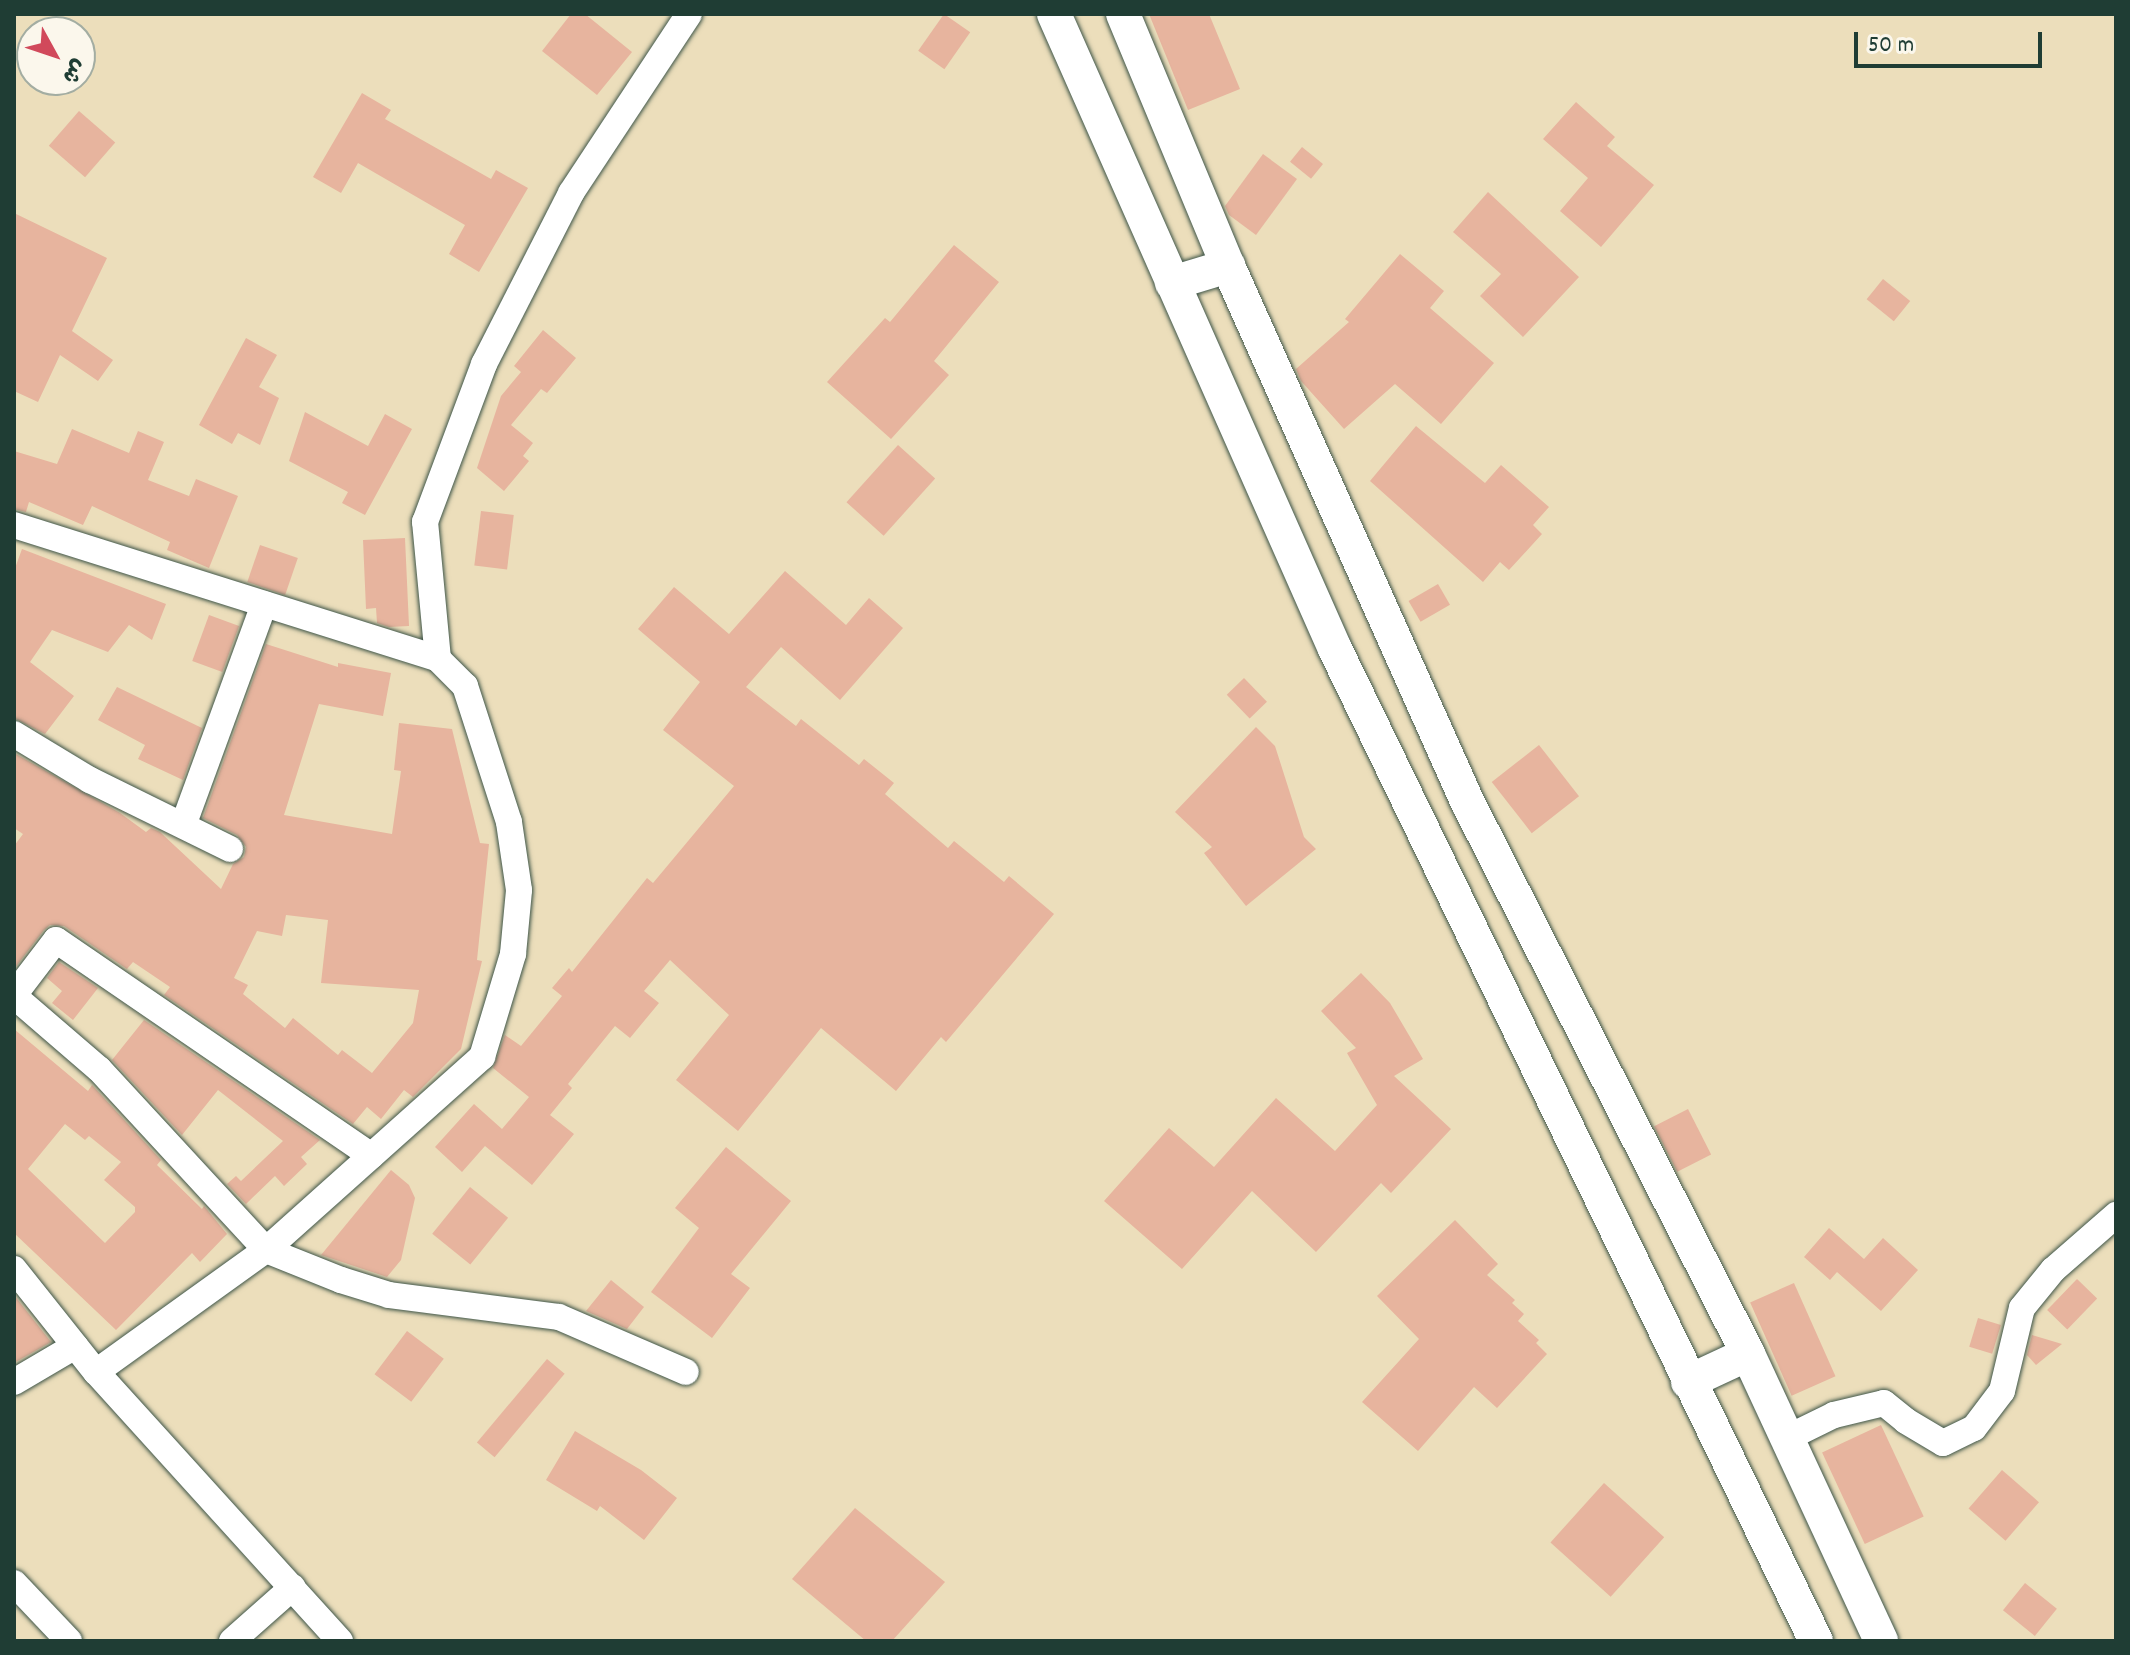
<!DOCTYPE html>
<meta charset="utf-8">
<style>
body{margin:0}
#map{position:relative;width:2130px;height:1655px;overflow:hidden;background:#ecdebb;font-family:Dekko,"Playpen Sans Arabic",sans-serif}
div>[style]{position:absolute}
.building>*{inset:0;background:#e7b49e;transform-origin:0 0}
.roads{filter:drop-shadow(0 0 2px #3e5548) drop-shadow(0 0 2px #3e5548)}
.minor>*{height:26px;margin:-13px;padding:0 13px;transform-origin:13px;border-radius:13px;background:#fff}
.major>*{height:34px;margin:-17px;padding:0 17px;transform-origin:17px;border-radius:17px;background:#fff}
span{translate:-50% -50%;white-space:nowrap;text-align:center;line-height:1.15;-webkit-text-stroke:7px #fbf7ec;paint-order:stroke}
.frame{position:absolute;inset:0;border:16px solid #1f3d34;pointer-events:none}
.north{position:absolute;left:16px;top:16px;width:80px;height:80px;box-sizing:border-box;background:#fbf7ec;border:2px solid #a3ada2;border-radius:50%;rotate:130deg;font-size:22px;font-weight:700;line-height:32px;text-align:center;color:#1f3d34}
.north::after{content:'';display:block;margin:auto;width:28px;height:36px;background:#d1495b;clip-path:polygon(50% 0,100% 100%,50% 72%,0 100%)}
.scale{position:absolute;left:1854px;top:32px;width:188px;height:36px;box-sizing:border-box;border:4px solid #1f3d34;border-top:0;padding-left:10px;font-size:24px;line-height:28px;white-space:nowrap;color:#1f3d34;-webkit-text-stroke:6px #fbf7ec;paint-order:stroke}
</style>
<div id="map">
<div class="building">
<div style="clip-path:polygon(571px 14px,585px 14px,632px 52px,597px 95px,542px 51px)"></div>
<div style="left:944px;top:14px;width:32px;height:45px;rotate:35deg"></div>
<div style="clip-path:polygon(1149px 14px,1209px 14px,1240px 89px,1188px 110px)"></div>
<div style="clip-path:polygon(362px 93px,391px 110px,385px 119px,491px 179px,496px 170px,528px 188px,479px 272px,449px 254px,465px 225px,358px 163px,341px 193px,313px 177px)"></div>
<div style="clip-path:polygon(1576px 102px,1615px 137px,1607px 146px,1654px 185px,1601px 247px,1560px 211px,1588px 178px,1543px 139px)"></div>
<div style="left:79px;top:111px;width:48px;height:46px;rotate:41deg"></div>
<div style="left:1302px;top:147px;width:27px;height:19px;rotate:39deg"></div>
<div style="clip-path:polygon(1263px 154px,1297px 179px,1256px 235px,1229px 215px,1225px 206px)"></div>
<div style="clip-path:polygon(1488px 192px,1579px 277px,1523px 337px,1480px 296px,1501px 274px,1453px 232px)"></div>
<div style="clip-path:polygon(14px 213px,107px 258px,72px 331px,113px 360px,98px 381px,60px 355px,38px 402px,14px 391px)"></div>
<div style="clip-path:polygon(954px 245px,999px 282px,934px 361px,949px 375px,891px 439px,827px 382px,885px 318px,890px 322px)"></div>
<div style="clip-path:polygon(1400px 254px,1444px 291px,1430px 308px,1494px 363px,1441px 424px,1395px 384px,1344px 429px,1301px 381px,1296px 369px,1349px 322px,1345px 319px)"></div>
<div style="left:1883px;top:279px;width:35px;height:26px;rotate:39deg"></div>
<div style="clip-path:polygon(543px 330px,576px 358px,547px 393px,541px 389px,511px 425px,533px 443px,523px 456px,529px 461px,504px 491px,477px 468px,501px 396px,521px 372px,514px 366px)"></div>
<div style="clip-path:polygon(246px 338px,277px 355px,259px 387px,279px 398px,260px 445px,238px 433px,232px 444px,199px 425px)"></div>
<div style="clip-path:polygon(305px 412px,368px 446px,385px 414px,412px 429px,365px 515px,342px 503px,348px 492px,289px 461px)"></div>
<div style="clip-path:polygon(1416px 426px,1485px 483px,1501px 465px,1549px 507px,1533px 525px,1542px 534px,1509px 570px,1500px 562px,1483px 582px,1370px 481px)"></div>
<div style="clip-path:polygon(72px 429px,129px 453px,138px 431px,164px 442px,148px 480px,189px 496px,196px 479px,238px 496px,209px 568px,167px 550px,170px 542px,92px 506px,83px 525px,29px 502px,26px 512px,14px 509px,14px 451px,57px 464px)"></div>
<div style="left:898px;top:445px;width:50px;height:77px;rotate:42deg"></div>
<div style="left:481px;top:511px;width:33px;height:55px;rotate:7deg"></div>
<div style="clip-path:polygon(405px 538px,409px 626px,389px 627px,377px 623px,376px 608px,366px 609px,363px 540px)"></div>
<div style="left:260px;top:545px;width:40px;height:39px;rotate:19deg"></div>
<div style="clip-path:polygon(22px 549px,166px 604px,152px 640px,129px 625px,108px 652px,52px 630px,30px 662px,74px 696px,45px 734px,14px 718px,14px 571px)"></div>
<div style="clip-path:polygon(785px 571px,846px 625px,869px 598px,903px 628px,840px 700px,781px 647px,746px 687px,796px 726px,801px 719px,859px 765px,864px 759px,894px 783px,885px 794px,948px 848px,954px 841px,1004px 882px,1009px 876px,1054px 914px,946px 1042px,941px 1037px,896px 1091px,821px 1028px,738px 1131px,676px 1080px,729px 1015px,670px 960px,644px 991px,659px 1003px,630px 1038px,615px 1026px,568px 1084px,572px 1088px,550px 1115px,574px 1134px,532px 1185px,485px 1146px,462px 1172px,435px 1147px,474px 1104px,502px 1129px,529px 1097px,493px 1068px,505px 1035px,521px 1046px,562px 996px,552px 988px,569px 968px,572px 972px,647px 878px,653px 883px,734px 786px,663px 730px,700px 682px,638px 629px,674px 587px,729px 634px)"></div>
<div style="left:1438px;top:584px;width:24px;height:34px;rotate:60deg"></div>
<div style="left:209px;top:615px;width:32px;height:49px;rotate:20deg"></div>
<div style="clip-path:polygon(evenodd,266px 644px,338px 667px,338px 663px,391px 673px,383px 716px,319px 704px,284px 815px,392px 834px,401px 771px,394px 770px,399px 723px,452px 729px,480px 843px,489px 844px,477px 960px,482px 961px,461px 1049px,413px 1097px,404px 1090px,381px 1119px,367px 1107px,353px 1124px,164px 995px,170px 987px,133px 962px,127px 969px,64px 926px,50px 925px,44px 930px,14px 969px,14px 846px,23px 834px,14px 828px,14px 753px,120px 813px,146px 832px,151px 828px,160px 832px,221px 889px,233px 864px,244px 857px,246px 847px,237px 835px,203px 818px,266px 644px,286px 915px,328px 920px,321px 983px,419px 990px,413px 1023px,372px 1073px,342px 1050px,338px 1055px,293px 1018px,285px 1028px,243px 994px,248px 985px,234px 978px,257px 931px,282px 936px,286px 915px)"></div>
<div style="left:1244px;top:678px;width:33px;height:24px;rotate:46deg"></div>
<div style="clip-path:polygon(117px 687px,202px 728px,183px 780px,138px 759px,145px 745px,98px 720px)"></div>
<div style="clip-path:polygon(1256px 727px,1275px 746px,1304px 837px,1316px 849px,1246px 906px,1204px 853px,1212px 847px,1175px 812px)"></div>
<div style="left:1539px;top:745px;width:65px;height:60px;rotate:52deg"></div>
<div style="clip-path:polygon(59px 962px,98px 988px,73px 1020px,52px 1003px,62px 991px,47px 978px)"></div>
<div style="clip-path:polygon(1361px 973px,1390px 1003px,1423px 1059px,1394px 1076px,1451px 1129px,1391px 1193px,1381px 1183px,1316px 1252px,1252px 1191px,1182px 1269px,1104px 1201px,1169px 1128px,1214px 1167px,1276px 1098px,1335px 1151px,1377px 1105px,1347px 1053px,1356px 1048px,1321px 1011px)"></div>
<div style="clip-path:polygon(144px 1020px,320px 1140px,301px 1157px,307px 1164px,284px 1186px,275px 1176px,246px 1204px,227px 1184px,236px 1176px,241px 1181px,283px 1141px,218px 1090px,182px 1135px,112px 1060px)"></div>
<div style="clip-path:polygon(evenodd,14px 1029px,88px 1091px,92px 1085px,161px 1160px,157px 1165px,202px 1209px,204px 1206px,227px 1234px,200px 1262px,192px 1253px,116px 1330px,14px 1233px,14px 1029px,65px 1124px,85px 1140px,89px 1136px,121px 1162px,104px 1180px,135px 1207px,135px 1212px,105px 1243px,28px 1169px,65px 1124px)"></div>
<div style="left:1688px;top:1109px;width:51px;height:38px;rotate:63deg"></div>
<div style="clip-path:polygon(726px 1147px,791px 1201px,731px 1274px,750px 1288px,712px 1338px,651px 1292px,699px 1228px,675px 1208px)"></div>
<div style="clip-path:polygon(391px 1170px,409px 1185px,415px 1198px,401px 1260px,387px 1277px,321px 1255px)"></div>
<div style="left:470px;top:1187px;width:49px;height:60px;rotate:39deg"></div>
<div style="clip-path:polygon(1455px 1220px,1498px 1264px,1487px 1275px,1515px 1300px,1512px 1303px,1524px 1314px,1518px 1321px,1539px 1340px,1536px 1343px,1547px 1354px,1497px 1408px,1474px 1387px,1418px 1451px,1362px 1402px,1419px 1339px,1377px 1296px)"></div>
<div style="clip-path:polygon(1829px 1228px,1864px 1259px,1883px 1238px,1918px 1270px,1881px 1311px,1837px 1272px,1830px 1280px,1804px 1257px)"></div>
<div style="left:2077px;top:1279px;width:28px;height:43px;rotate:44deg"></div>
<div style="clip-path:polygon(611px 1280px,644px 1307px,627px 1329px,586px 1311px)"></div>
<div style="left:1794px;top:1283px;width:102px;height:48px;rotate:66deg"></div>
<div style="clip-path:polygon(14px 1295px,51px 1342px,14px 1363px)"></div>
<div style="left:1978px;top:1318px;width:24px;height:30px;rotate:17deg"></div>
<div style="left:407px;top:1331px;width:46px;height:54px;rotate:37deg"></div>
<div style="clip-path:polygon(2032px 1335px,2062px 1344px,2036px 1365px,2027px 1355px)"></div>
<div style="left:547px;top:1359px;width:23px;height:109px;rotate:40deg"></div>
<div style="left:1881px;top:1425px;width:101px;height:65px;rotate:65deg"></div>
<div style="clip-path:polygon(575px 1431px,641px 1470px,677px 1498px,644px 1540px,600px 1506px,597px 1511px,546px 1480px)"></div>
<div style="left:2002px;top:1470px;width:49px;height:51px;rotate:41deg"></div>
<div style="left:1604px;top:1483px;width:81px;height:80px;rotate:42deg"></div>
<div style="clip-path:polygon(855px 1508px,945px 1582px,892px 1641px,866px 1641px,792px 1579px)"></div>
<div style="left:2025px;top:1583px;width:41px;height:35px;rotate:39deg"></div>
</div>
<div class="roads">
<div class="minor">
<div style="left:14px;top:525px;width:445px;rotate:17.5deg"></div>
<div style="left:14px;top:734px;width:89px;rotate:31.2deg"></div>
<div style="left:90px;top:780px;width:156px;rotate:26.2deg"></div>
<div style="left:184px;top:823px;width:233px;rotate:-69.9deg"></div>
<div style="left:14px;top:995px;width:69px;rotate:-52.6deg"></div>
<div style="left:56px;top:940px;width:382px;rotate:34.4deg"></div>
<div style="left:14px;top:996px;width:112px;rotate:40.7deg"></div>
<div style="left:99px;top:1069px;width:246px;rotate:47.3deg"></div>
<div style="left:266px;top:1250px;width:81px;rotate:21.8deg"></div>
<div style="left:341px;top:1280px;width:50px;rotate:17.4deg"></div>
<div style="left:389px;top:1295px;width:171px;rotate:7.4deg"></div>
<div style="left:559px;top:1317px;width:138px;rotate:23.4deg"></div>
<div style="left:14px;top:1269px;width:132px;rotate:51.5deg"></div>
<div style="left:14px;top:1382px;width:71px;rotate:-30.5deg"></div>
<div style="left:1787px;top:1438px;width:52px;rotate:-26.1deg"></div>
<div style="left:1834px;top:1415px;width:51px;rotate:-13.5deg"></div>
<div style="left:1884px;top:1403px;width:28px;rotate:39deg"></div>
<div style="left:1906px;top:1421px;width:43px;rotate:30.7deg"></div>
<div style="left:1943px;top:1443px;width:34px;rotate:-26deg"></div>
<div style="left:1974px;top:1428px;width:46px;rotate:-52.9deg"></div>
<div style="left:2002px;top:1391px;width:85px;rotate:-76.5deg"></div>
<div style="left:2022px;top:1308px;width:49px;rotate:-50.8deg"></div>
<div style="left:2053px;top:1270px;width:84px;rotate:-41.1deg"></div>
<div style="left:14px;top:1583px;width:80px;rotate:46.5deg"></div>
<div style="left:232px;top:1641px;width:81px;rotate:-41.5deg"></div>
<div style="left:340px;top:1641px;width:363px;rotate:-132.2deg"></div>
<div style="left:96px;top:1372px;width:209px;rotate:-35.7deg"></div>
<div style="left:266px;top:1250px;width:290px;rotate:-41.8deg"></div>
<div style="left:482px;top:1057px;width:108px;rotate:-73.2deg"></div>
<div style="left:513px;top:954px;width:64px;rotate:-84.6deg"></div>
<div style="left:519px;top:890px;width:69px;rotate:-98.4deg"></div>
<div style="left:509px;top:822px;width:143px;rotate:-107.9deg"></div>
<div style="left:465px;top:686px;width:38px;rotate:-135deg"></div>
<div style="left:438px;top:659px;width:138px;rotate:-95.4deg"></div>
<div style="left:425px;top:522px;width:169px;rotate:-69.5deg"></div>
<div style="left:484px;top:364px;width:192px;rotate:-63deg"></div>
<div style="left:571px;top:193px;width:214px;rotate:-56.6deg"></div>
</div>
<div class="major">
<div style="left:1054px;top:14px;width:694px;rotate:66.13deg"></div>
<div style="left:1335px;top:649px;width:1102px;rotate:64.13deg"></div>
<div style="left:1123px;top:14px;width:273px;rotate:67.4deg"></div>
<div style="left:1228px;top:266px;width:586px;rotate:65.93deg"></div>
<div style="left:1467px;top:801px;width:620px;rotate:63.06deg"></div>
<div style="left:1748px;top:1354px;width:316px;rotate:65.1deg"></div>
<div style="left:1172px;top:283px;width:59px;rotate:-16.9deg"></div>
<div style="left:1688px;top:1382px;width:66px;rotate:-25deg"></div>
</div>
</div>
<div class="frame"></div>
<div class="north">ش</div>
<div class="scale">50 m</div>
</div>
